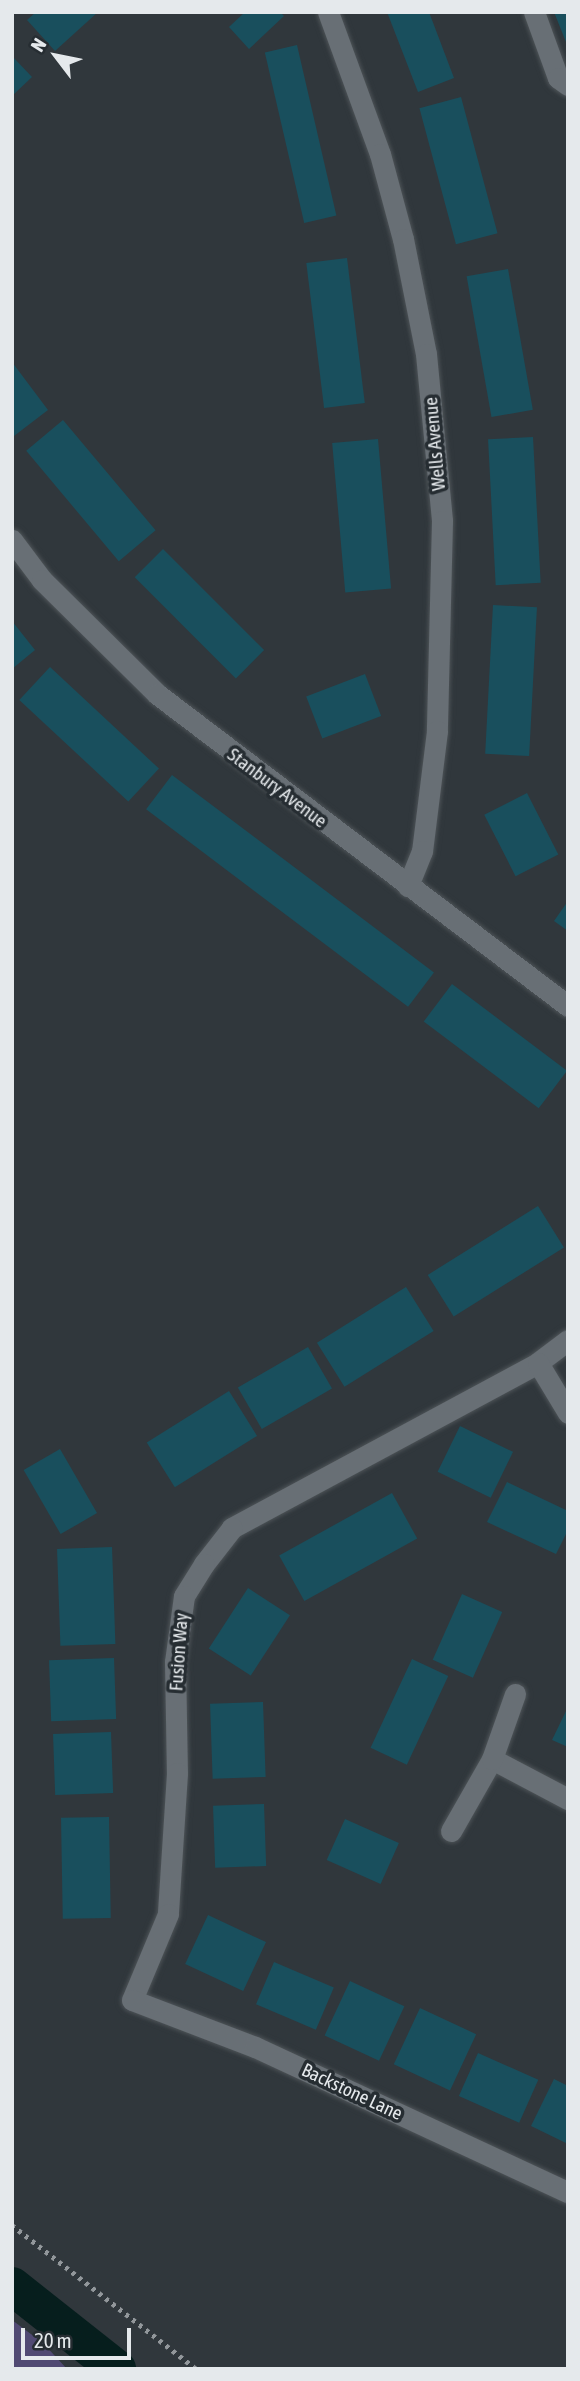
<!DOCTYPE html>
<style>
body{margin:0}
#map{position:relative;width:580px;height:2381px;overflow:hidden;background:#30373c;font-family:"Asap Condensed",sans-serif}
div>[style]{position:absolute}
.green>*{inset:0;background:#514a73}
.canal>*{height:38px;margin:-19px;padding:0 19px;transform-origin:19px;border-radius:19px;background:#061e1d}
.building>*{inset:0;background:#194f5d;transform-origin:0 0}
.path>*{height:4.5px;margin-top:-2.25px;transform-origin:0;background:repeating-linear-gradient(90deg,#92979b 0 3.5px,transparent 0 8.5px)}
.roads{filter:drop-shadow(0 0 2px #4d5357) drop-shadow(0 0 2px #4d5357)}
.street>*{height:21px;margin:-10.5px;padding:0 10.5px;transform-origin:10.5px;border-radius:10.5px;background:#686f75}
span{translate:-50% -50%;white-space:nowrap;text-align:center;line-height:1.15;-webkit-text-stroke:7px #262d32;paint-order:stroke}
.street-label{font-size:19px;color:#e5e9ec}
.frame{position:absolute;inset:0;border:14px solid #e5e9ec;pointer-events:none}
.north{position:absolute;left:21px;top:21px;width:70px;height:70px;-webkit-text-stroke:5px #262d32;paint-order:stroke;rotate:302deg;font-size:19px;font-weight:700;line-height:28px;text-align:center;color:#e5e9ec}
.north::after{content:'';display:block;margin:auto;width:24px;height:32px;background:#e5e9ec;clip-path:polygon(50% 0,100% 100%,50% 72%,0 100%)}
.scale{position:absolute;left:21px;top:2328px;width:110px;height:32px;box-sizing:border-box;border:4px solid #e5e9ec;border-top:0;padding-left:9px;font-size:21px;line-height:24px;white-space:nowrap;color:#e5e9ec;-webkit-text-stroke:5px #262d32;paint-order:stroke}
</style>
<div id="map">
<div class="green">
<div style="clip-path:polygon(12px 2320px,43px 2343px,67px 2369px,12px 2369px)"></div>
</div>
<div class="canal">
<div style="left:12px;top:2286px;width:134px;rotate:38.3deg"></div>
</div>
<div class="building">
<div style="clip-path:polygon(36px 12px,98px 12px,55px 51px,27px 20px)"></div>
<div style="clip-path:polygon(245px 12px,280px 12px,284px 16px,249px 49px,229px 27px)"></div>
<div style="clip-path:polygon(387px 12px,429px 12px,454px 78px,418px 92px)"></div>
<div style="clip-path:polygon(554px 12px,568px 12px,568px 47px)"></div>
<div style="left:297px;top:45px;width:175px;height:33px;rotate:77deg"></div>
<div style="clip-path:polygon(12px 56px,32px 77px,12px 96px)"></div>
<div style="left:461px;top:97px;width:141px;height:43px;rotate:75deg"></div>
<div style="left:347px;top:258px;width:146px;height:41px;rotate:83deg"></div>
<div style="left:508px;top:269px;width:143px;height:42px;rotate:80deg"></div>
<div style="clip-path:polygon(12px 362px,48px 410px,14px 436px,12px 433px)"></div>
<div style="left:63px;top:420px;width:144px;height:48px;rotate:50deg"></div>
<div style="left:533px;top:437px;width:146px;height:45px;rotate:87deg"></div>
<div style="left:378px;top:439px;width:150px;height:46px;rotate:85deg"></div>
<div style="left:163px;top:549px;width:143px;height:40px;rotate:45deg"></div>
<div style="left:493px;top:605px;width:44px;height:149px;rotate:3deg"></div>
<div style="clip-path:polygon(12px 621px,35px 650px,12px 669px)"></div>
<div style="left:50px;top:667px;width:149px;height:45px;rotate:43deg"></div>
<div style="left:365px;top:674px;width:45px;height:63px;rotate:69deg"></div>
<div style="left:172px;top:775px;width:328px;height:43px;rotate:37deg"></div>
<div style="left:527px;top:793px;width:69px;height:48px;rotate:63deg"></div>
<div style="clip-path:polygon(568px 901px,568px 931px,554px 921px)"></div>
<div style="left:452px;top:984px;width:144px;height:47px;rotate:37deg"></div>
<div style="left:538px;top:1206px;width:49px;height:130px;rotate:58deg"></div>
<div style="left:406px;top:1287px;width:52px;height:105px;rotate:58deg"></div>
<div style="left:308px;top:1347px;width:48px;height:81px;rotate:60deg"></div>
<div style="left:229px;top:1391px;width:53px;height:97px;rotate:58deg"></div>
<div style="left:460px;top:1426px;width:59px;height:51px;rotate:26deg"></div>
<div style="left:60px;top:1449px;width:74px;height:42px;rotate:60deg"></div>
<div style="clip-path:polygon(507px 1482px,568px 1511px,568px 1530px,556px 1554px,487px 1522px)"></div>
<div style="left:392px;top:1493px;width:52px;height:129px;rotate:61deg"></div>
<div style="left:112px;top:1547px;width:97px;height:55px;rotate:88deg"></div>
<div style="left:248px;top:1588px;width:50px;height:72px;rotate:33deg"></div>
<div style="left:462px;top:1594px;width:44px;height:72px;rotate:24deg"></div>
<div style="left:114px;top:1658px;width:61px;height:65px;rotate:88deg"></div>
<div style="left:412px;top:1659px;width:40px;height:98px;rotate:25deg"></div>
<div style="left:263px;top:1702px;width:75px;height:53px;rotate:88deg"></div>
<div style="clip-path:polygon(568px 1707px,568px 1747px,552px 1740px)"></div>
<div style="left:111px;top:1732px;width:61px;height:58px;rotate:88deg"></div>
<div style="left:264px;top:1804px;width:62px;height:51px;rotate:88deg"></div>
<div style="left:109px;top:1817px;width:101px;height:48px;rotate:89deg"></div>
<div style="left:345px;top:1819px;width:59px;height:45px;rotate:24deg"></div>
<div style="left:208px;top:1915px;width:64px;height:54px;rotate:25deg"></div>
<div style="left:274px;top:1962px;width:65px;height:46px;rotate:23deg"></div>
<div style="left:350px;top:1981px;width:60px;height:60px;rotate:25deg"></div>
<div style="left:420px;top:2008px;width:62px;height:62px;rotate:25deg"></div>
<div style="left:478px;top:2053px;width:66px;height:47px;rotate:24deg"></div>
<div style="clip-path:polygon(554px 2079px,568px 2086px,568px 2144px,531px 2126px)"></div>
</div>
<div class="path">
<div style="left:12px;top:2225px;width:234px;rotate:38deg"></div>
</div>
<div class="roads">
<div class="street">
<div style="left:328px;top:12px;width:151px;rotate:69.9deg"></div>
<div style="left:380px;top:154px;width:88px;rotate:74.9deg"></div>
<div style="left:403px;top:239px;width:117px;rotate:78.7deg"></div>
<div style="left:426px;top:354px;width:168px;rotate:84.5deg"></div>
<div style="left:442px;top:521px;width:210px;rotate:91.4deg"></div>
<div style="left:437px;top:731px;width:121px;rotate:97.1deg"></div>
<div style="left:422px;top:851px;width:38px;rotate:112deg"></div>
<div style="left:534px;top:12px;width:70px;rotate:70deg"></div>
<div style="left:558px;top:78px;width:12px;rotate:35deg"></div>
<div style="left:12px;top:540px;width:50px;rotate:53.1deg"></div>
<div style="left:42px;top:580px;width:162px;rotate:44.7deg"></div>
<div style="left:157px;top:694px;width:516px;rotate:37.2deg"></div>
<div style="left:568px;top:1340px;width:38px;rotate:143deg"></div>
<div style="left:538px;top:1363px;width:348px;rotate:151.7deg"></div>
<div style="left:232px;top:1528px;width:46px;rotate:127.9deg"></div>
<div style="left:204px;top:1564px;width:38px;rotate:122deg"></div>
<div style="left:184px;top:1596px;width:67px;rotate:97.8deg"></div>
<div style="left:175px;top:1662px;width:111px;rotate:89deg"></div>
<div style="left:177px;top:1773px;width:141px;rotate:93.7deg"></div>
<div style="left:168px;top:1914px;width:93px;rotate:112.7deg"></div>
<div style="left:132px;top:2000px;width:132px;rotate:20.9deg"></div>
<div style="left:255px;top:2047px;width:345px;rotate:24.9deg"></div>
<div style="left:538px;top:1363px;width:58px;rotate:59deg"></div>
<div style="left:492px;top:1759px;width:86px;rotate:27.8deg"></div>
<div style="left:451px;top:1831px;width:83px;rotate:-60.3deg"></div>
<div style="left:492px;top:1759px;width:69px;rotate:-70.5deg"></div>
</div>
</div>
<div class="street-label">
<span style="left:435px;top:444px;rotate:-95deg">Wells Avenue</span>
<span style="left:277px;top:788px;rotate:37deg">Stanbury Avenue</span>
<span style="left:179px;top:1652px;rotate:-86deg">Fusion Way</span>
<span style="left:352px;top:2092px;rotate:25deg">Backstone Lane</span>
</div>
<div class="frame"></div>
<div class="north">N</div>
<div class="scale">20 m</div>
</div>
